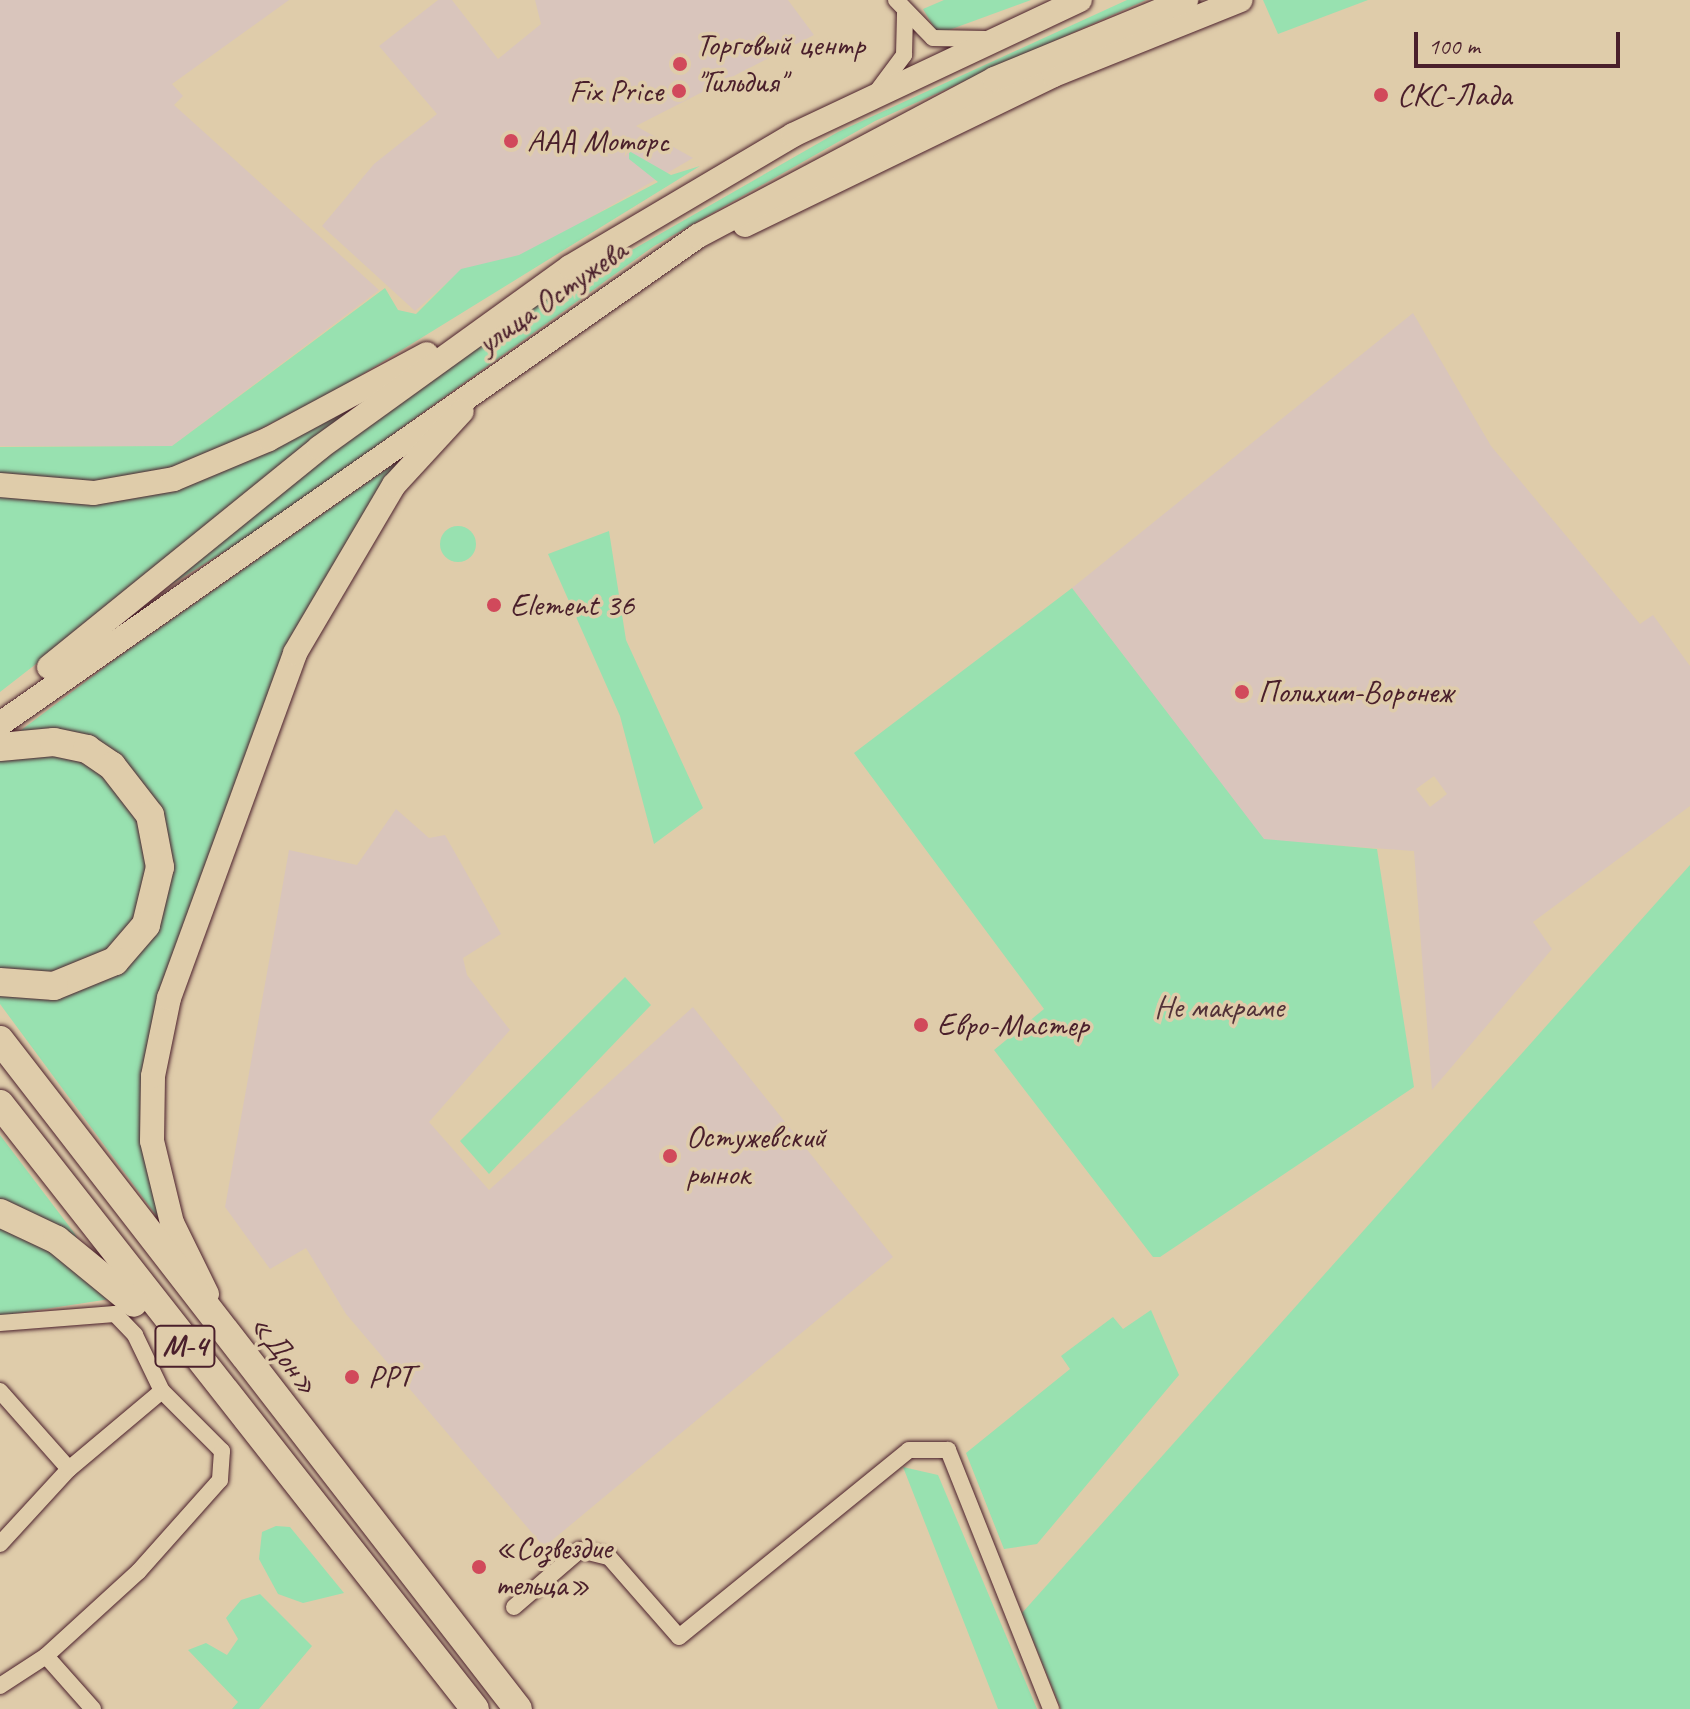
<!DOCTYPE html>
<meta charset="utf-8">
<style>
body{margin:0}
#map{position:relative;width:1690px;height:1709px;overflow:hidden;background:#dfccaa;font-family:Caveat,sans-serif}
div>[style]{position:absolute}
.built>*{inset:0;background:#d9c5bc}
.green>*{inset:0;background:#98e1b0}
.round{border-radius:50%}
.roads{filter:drop-shadow(0 0 2px #4a1f2b) drop-shadow(0 0 2px #4a1f2b)}
.street>*{height:16px;margin:-8px;padding:0 8px;transform-origin:8px;border-radius:8px;background:#dfccaa}
.primary>*{height:24px;margin:-12px;padding:0 12px;transform-origin:12px;border-radius:12px;background:#dfccaa}
.highway>*{height:28px;margin:-14px;padding:0 14px;transform-origin:14px;border-radius:14px;background:#dfccaa}
.dots>*{width:22px;height:22px;translate:-50% -50%;box-sizing:border-box;border:4px solid #dfccaa;border-radius:50%}
span{translate:-50% -50%;white-space:nowrap;text-align:center;line-height:1.15;-webkit-text-stroke:7px #dfccaa;paint-order:stroke}
.shield-label span{padding:2px 6px;background:#dfccaa;border:2px solid;border-radius:6px;-webkit-text-stroke-width:0}
.shield-label{font-size:30px;color:#4a1f2b;font-weight:700}
.poi-label{font-size:32px;color:#4a1f2b}
.left{translate:0 -50%;text-align:left}
.right{translate:-100% -50%;text-align:right}
.street-label{font-size:32px;color:#4a1f2b}
.park-label{font-size:32px;color:#523238}
.scale{position:absolute;left:1414px;top:32px;width:206px;height:36px;box-sizing:border-box;border:4px solid #4a1f2b;border-top:0;padding-left:10px;font-size:24px;line-height:28px;white-space:nowrap;color:#4a1f2b;-webkit-text-stroke:6px #dfccaa;paint-order:stroke}
</style>
<div id="map">
<div class="built">
<div style="clip-path:polygon(0 0,289px 0,172px 84px,183px 96px,174px 105px,379px 290px,172px 446px,0 446px)"></div>
<div style="clip-path:polygon(438px 0,452px 0,498px 59px,541px 24px,535px 0,788px 0,814px 35px,636px 126px,693px 158px,515px 261px,458px 273px,415px 311px,322px 226px,374px 164px,437px 114px,379px 46px)"></div>
<div style="clip-path:polygon(evenodd,1413px 313px,1491px 446px,1640px 624px,1653px 615px,1690px 666px,1690px 806px,1533px 922px,1552px 949px,1432px 1090px,1414px 851px,1264px 840px,1072px 588px,1413px 313px,1434px 776px,1447px 794px,1430px 807px,1416px 789px,1434px 776px)"></div>
<div style="clip-path:polygon(396px 809px,429px 838px,445px 835px,501px 934px,463px 958px,467px 975px,510px 1030px,429px 1122px,489px 1190px,693px 1007px,893px 1257px,544px 1547px,346px 1314px,306px 1248px,270px 1269px,225px 1207px,289px 850px,357px 865px)"></div>
</div>
<div class="green">
<div style="clip-path:polygon(944px 0,1031px 0,938px 34px,923px 9px)"></div>
<div style="clip-path:polygon(1127px 0,1146px 0,875px 121px,654px 246px,261px 529px,167px 587px,343px 442px,529px 309px,838px 132px)"></div>
<div style="clip-path:polygon(1263px 0,1368px 0,1278px 34px)"></div>
<div style="clip-path:polygon(629px 151px,671px 175px,700px 166px,332px 393px,187px 466px,106px 484px,0 475px,0 447px,172px 446px,385px 288px,398px 310px,416px 314px,461px 269px,519px 255px,658px 182px,629px 159px)"></div>
<div style="clip-path:polygon(372px 393px,81px 629px,0 692px,0 493px,109px 502px,162px 493px)"></div>
<div style="clip-path:polygon(414px 450px,372px 501px,159px 1003px,161px 1222px,0 1004px,0 755px,16px 734px,117px 658px)"></div>
<div class="round" style="left:440px;top:526px;width:36px;height:36px"></div>
<div style="clip-path:polygon(609px 531px,626px 640px,703px 808px,654px 844px,620px 716px,548px 554px)"></div>
<div style="clip-path:polygon(1072px 588px,1264px 839px,1377px 849px,1414px 1087px,1160px 1257px,1153px 1257px,994px 1050px,1044px 1009px,854px 753px)"></div>
<div style="clip-path:polygon(1690px 865px,1690px 1709px,1061px 1709px,1022px 1613px)"></div>
<div style="clip-path:polygon(625px 977px,651px 1005px,489px 1174px,460px 1141px)"></div>
<div style="clip-path:polygon(0 1135px,75px 1234px,110px 1299px,0 1316px)"></div>
<div style="clip-path:polygon(1151px 1310px,1179px 1375px,1037px 1544px,1004px 1549px,966px 1453px,1070px 1369px,1061px 1356px,1113px 1317px,1123px 1329px)"></div>
<div style="clip-path:polygon(903px 1467px,938px 1475px,1037px 1709px,998px 1709px)"></div>
<div style="clip-path:polygon(276px 1526px,290px 1527px,344px 1593px,303px 1603px,278px 1594px,259px 1559px,262px 1532px)"></div>
<div style="clip-path:polygon(260px 1594px,312px 1646px,259px 1709px,232px 1709px,238px 1702px,188px 1650px,206px 1643px,227px 1655px,238px 1639px,226px 1618px,241px 1600px)"></div>
</div>
<div class="roads">
<div class="street">
<div style="left:896px;top:0;width:53px;rotate:45.8deg"></div>
<div style="left:933px;top:38px;width:52px;rotate:1.1deg"></div>
<div style="left:878px;top:90px;width:44px;rotate:-53.4deg"></div>
<div style="left:904px;top:55px;width:42px;rotate:-88.6deg"></div>
<div style="left:0;top:1323px;width:115px;rotate:-4.5deg"></div>
<div style="left:115px;top:1314px;width:29px;rotate:46deg"></div>
<div style="left:135px;top:1335px;width:62px;rotate:64.3deg"></div>
<div style="left:0;top:1391px;width:104px;rotate:48.5deg"></div>
<div style="left:0;top:1544px;width:102px;rotate:-47.4deg"></div>
<div style="left:69px;top:1469px;width:121px;rotate:-40deg"></div>
<div style="left:162px;top:1391px;width:85px;rotate:45deg"></div>
<div style="left:222px;top:1451px;width:29px;rotate:94deg"></div>
<div style="left:220px;top:1480px;width:122px;rotate:131.7deg"></div>
<div style="left:139px;top:1571px;width:126px;rotate:137.6deg"></div>
<div style="left:46px;top:1656px;width:55px;rotate:146.9deg"></div>
<div style="left:514px;top:1607px;width:87px;rotate:-40.8deg"></div>
<div style="left:580px;top:1550px;width:30px;rotate:14deg"></div>
<div style="left:609px;top:1557px;width:106px;rotate:48.8deg"></div>
<div style="left:679px;top:1637px;width:296px;rotate:-39.1deg"></div>
<div style="left:909px;top:1450px;width:39px"></div>
<div style="left:948px;top:1450px;width:279px;rotate:68.3deg"></div>
<div style="left:46px;top:1656px;width:71px;rotate:48.4deg"></div>
</div>
<div class="primary">
<div style="left:745px;top:225px;width:343px;rotate:-25.9deg"></div>
<div style="left:1054px;top:75px;width:201px;rotate:-21.9deg"></div>
<div style="left:0;top:485px;width:94px;rotate:4.9deg"></div>
<div style="left:94px;top:493px;width:81px;rotate:-9.9deg"></div>
<div style="left:174px;top:479px;width:103px;rotate:-22.8deg"></div>
<div style="left:269px;top:439px;width:179px;rotate:-28.3deg"></div>
<div style="left:49px;top:667px;width:348px;rotate:-39deg"></div>
<div style="left:319px;top:448px;width:309px;rotate:-35.8deg"></div>
<div style="left:570px;top:267px;width:259px;rotate:-30.6deg"></div>
<div style="left:793px;top:135px;width:317px;rotate:-25.2deg"></div>
<div style="left:0;top:724px;width:852px;rotate:-34.96deg"></div>
<div style="left:698px;top:236px;width:335px;rotate:-27.9deg"></div>
<div style="left:994px;top:79px;width:208px;rotate:-22.4deg"></div>
<div style="left:207px;top:1294px;width:79px;rotate:-116.2deg"></div>
<div style="left:172px;top:1223px;width:84px;rotate:-103.7deg"></div>
<div style="left:152px;top:1141px;width:65px;rotate:-89.1deg"></div>
<div style="left:153px;top:1076px;width:80px;rotate:-78.4deg"></div>
<div style="left:169px;top:998px;width:367px;rotate:-69.9deg"></div>
<div style="left:295px;top:653px;width:195px;rotate:-59.5deg"></div>
<div style="left:394px;top:485px;width:100px;rotate:-47.4deg"></div>
</div>
<div class="highway">
<div style="left:0;top:747px;width:54px;rotate:-5.3deg"></div>
<div style="left:54px;top:742px;width:34px;rotate:12deg"></div>
<div style="left:87px;top:749px;width:30px;rotate:34deg"></div>
<div style="left:112px;top:766px;width:62px;rotate:52.2deg"></div>
<div style="left:150px;top:815px;width:53px;rotate:79.1deg"></div>
<div style="left:160px;top:867px;width:60px;rotate:103.6deg"></div>
<div style="left:146px;top:925px;width:48px;rotate:130.7deg"></div>
<div style="left:115px;top:961px;width:66px;rotate:157.7deg"></div>
<div style="left:54px;top:986px;width:54px;rotate:-175.8deg"></div>
<div style="left:0;top:1040px;width:846px;rotate:52.25deg"></div>
<div style="left:0;top:1104px;width:769px;rotate:51.86deg"></div>
<div style="left:0;top:1213px;width:63px;rotate:25.3deg"></div>
<div style="left:57px;top:1240px;width:99px;rotate:39.3deg"></div>
</div>
</div>
<div class="dots">
<div style="left:680px;top:64px;background:#d1495b"></div>
<div style="left:679px;top:91px;background:#d1495b"></div>
<div style="left:1381px;top:95px;background:#d1495b"></div>
<div style="left:511px;top:141px;background:#d1495b"></div>
<div style="left:494px;top:605px;background:#d1495b"></div>
<div style="left:1242px;top:692px;background:#d1495b"></div>
<div style="left:921px;top:1025px;background:#d1495b"></div>
<div style="left:670px;top:1156px;background:#d1495b"></div>
<div style="left:352px;top:1377px;background:#d1495b"></div>
<div style="left:479px;top:1567px;background:#d1495b"></div>
</div>
<div class="shield-label">
<span style="left:185px;top:1346px">М-4</span>
</div>
<div class="poi-label">
<span class="left" style="left:696px;top:64px">Торговый центр<br>"Гильдия"</span>
<span class="right" style="left:663px;top:91px">Fix Price</span>
<span class="left" style="left:1397px;top:95px">СКС-Лада</span>
<span class="left" style="left:527px;top:141px">ААА Моторс</span>
<span class="left" style="left:510px;top:605px">Element 36</span>
<span class="left" style="left:1258px;top:692px">Полихим-Воронеж</span>
<span class="left" style="left:937px;top:1025px">Евро-Мастер</span>
<span class="left" style="left:686px;top:1156px">Остужевский<br>рынок</span>
<span class="left" style="left:368px;top:1377px">РРТ</span>
<span class="left" style="left:495px;top:1567px">«Созвездие<br>тельца»</span>
</div>
<div class="street-label">
<span style="left:552px;top:297px;rotate:-35deg">улица Остужева</span>
<span style="left:284px;top:1355px;rotate:53deg">«Дон»</span>
</div>
<div class="park-label">
<span style="left:1219px;top:1007px">Не макраме</span>
</div>
<div class="scale">100 m</div>
</div>
